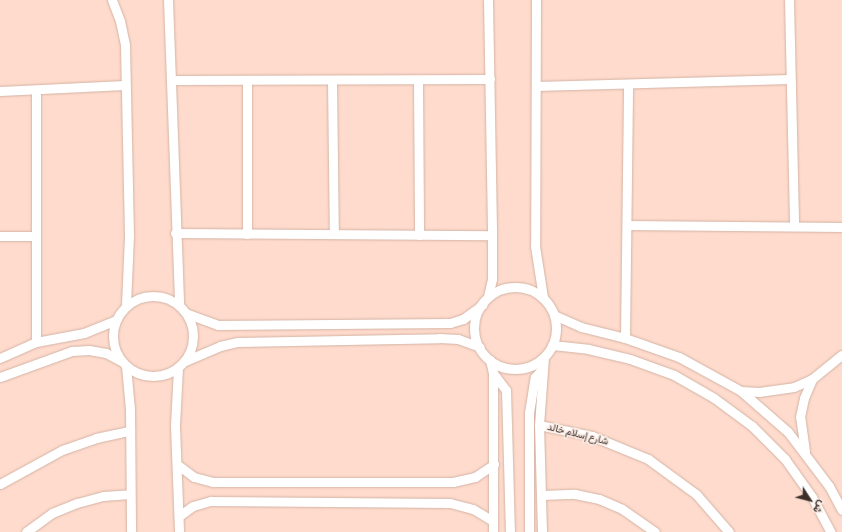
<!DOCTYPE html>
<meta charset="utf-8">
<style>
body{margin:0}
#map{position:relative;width:842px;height:532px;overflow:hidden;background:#fedbcc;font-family:"Asap Condensed",Vazirmatn,sans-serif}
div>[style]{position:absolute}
.roads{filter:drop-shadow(0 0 1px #d4b3a5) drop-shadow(0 0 1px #d4b3a5)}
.minor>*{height:9px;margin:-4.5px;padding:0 4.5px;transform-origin:4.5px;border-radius:4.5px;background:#fff}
.minor>.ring{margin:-4.5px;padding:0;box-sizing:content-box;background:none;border:9px solid #fff;border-radius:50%}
span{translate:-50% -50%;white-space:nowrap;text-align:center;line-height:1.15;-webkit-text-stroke:3px #fcede7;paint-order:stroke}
.street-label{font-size:10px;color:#3c2f29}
.north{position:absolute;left:790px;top:480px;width:40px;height:40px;-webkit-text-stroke:3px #fcede7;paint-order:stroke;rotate:126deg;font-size:11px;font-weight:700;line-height:16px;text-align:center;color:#3c2f29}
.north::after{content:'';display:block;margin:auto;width:14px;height:18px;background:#3c2f29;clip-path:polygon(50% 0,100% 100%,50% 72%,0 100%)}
</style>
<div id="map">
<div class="roads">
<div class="minor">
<div style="left:112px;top:0;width:22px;rotate:69deg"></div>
<div style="left:120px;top:21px;width:25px;rotate:78deg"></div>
<div style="left:125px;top:45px;width:191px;rotate:88.8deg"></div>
<div style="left:129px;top:236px;width:70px;rotate:92.5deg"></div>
<div style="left:168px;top:0;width:304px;rotate:87.9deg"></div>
<div style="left:488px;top:0;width:235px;rotate:89deg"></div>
<div style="left:492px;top:235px;width:44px;rotate:90deg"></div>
<div style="left:492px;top:279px;width:18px;rotate:103deg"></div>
<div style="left:536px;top:0;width:246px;rotate:90.2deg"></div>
<div style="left:535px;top:246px;width:52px;rotate:81.1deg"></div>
<div style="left:789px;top:0;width:226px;rotate:88.7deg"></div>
<div style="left:171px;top:80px;width:319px;rotate:-0.2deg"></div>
<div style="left:418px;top:80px;width:155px;rotate:89.6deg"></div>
<div style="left:332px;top:81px;width:153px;rotate:89.3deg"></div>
<div style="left:536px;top:86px;width:254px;rotate:-1.6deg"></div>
<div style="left:0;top:91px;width:125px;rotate:-2.7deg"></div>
<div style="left:627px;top:225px;width:215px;rotate:0.5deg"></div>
<div style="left:175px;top:233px;width:317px;rotate:0.4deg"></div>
<div style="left:247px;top:234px;width:154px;rotate:-90deg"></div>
<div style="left:0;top:236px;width:36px"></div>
<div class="ring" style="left:474px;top:287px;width:73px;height:73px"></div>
<div class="ring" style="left:113px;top:296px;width:71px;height:71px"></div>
<div style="left:188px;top:314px;width:32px;rotate:20deg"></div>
<div style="left:218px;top:325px;width:232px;rotate:-0.5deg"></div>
<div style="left:450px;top:323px;width:14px;rotate:-17deg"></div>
<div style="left:463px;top:319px;width:24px;rotate:-36deg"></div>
<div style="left:554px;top:315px;width:30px;rotate:24deg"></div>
<div style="left:581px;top:327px;width:45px;rotate:14deg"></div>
<div style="left:625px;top:338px;width:57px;rotate:19.4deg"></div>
<div style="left:679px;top:357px;width:71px;rotate:28.7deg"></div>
<div style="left:741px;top:391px;width:62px;rotate:41.1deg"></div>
<div style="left:788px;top:432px;width:68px;rotate:52.8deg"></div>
<div style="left:829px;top:486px;width:27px;rotate:62deg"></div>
<div style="left:625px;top:338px;width:254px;rotate:-89.3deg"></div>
<div style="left:36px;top:342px;width:251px;rotate:-90deg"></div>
<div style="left:552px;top:345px;width:36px;rotate:6deg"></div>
<div style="left:588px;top:349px;width:43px;rotate:13.4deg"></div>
<div style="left:630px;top:359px;width:47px;rotate:20deg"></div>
<div style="left:674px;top:375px;width:46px;rotate:29.9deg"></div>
<div style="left:714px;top:398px;width:47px;rotate:36.4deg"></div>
<div style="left:752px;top:426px;width:47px;rotate:45deg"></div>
<div style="left:785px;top:459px;width:47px;rotate:54.6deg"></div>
<div style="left:812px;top:497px;width:40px;rotate:62deg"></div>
<div style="left:0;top:358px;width:39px;rotate:-24deg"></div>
<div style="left:36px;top:342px;width:49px;rotate:-10.6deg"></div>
<div style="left:84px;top:333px;width:35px;rotate:-22deg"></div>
<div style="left:490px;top:360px;width:13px;rotate:77deg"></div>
<div style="left:493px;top:373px;width:159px;rotate:90deg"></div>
<div style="left:185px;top:361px;width:38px;rotate:-23deg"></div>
<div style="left:220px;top:346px;width:18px;rotate:-13deg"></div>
<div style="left:238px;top:342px;width:201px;rotate:-1.1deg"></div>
<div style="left:439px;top:338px;width:19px;rotate:3deg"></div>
<div style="left:458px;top:339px;width:23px;rotate:20deg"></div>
<div style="left:126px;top:366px;width:43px;rotate:84.7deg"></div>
<div style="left:130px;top:409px;width:123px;rotate:89.5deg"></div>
<div style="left:178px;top:368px;width:58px;rotate:93deg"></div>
<div style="left:175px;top:426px;width:106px;rotate:87.8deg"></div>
<div style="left:493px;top:373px;width:21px;rotate:53deg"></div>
<div style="left:506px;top:390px;width:142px;rotate:88.4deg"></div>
<div style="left:0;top:377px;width:77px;rotate:-19.9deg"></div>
<div style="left:72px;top:351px;width:17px;rotate:-3deg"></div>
<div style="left:89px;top:350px;width:17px;rotate:10deg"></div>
<div style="left:106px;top:353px;width:17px;rotate:28deg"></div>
<div style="left:741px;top:391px;width:18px;rotate:3deg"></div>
<div style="left:759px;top:392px;width:35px;rotate:-8deg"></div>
<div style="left:794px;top:387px;width:20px;rotate:-24deg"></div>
<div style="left:812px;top:379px;width:38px;rotate:-39deg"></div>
<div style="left:539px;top:425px;width:54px;rotate:11.7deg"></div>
<div style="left:592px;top:436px;width:61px;rotate:22.3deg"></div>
<div style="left:648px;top:459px;width:59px;rotate:36.1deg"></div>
<div style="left:696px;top:494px;width:50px;rotate:49deg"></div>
<div style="left:805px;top:451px;width:34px;rotate:-98deg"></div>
<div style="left:800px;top:417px;width:19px;rotate:-78deg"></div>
<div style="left:804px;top:398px;width:21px;rotate:-67deg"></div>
<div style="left:178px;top:465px;width:20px;rotate:37deg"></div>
<div style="left:194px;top:477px;width:20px;rotate:15deg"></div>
<div style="left:213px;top:482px;width:240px"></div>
<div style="left:453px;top:482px;width:23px;rotate:-13deg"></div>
<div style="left:475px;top:477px;width:23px;rotate:-34deg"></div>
<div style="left:0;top:484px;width:71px;rotate:-28.7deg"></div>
<div style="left:62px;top:450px;width:36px;rotate:-19deg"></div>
<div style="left:96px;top:438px;width:35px;rotate:-12deg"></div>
<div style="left:541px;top:495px;width:34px;rotate:-2deg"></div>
<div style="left:575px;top:494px;width:25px;rotate:12deg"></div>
<div style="left:599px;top:499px;width:25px;rotate:23deg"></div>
<div style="left:622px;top:509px;width:40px;rotate:34.9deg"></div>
<div style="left:179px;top:516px;width:17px;rotate:-36deg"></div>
<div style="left:193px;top:506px;width:19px;rotate:-16deg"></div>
<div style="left:211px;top:501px;width:239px;rotate:0.5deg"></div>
<div style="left:450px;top:503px;width:24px;rotate:15deg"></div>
<div style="left:473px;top:509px;width:23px;rotate:31deg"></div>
<div style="left:26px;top:532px;width:32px;rotate:-36deg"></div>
<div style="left:52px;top:513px;width:27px;rotate:-22deg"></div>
<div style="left:77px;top:503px;width:27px;rotate:-15deg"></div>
<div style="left:103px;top:496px;width:27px;rotate:-4deg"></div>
<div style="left:529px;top:532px;width:119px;rotate:-90deg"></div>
<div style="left:529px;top:413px;width:36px;rotate:-81deg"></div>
<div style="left:535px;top:377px;width:11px;rotate:-49deg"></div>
<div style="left:542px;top:532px;width:107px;rotate:-91.6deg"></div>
<div style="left:539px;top:425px;width:68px;rotate:-85.8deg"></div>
</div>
</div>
<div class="street-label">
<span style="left:578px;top:434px;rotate:14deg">شارع إسلام خالد</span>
</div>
<div class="north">ش</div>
</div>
